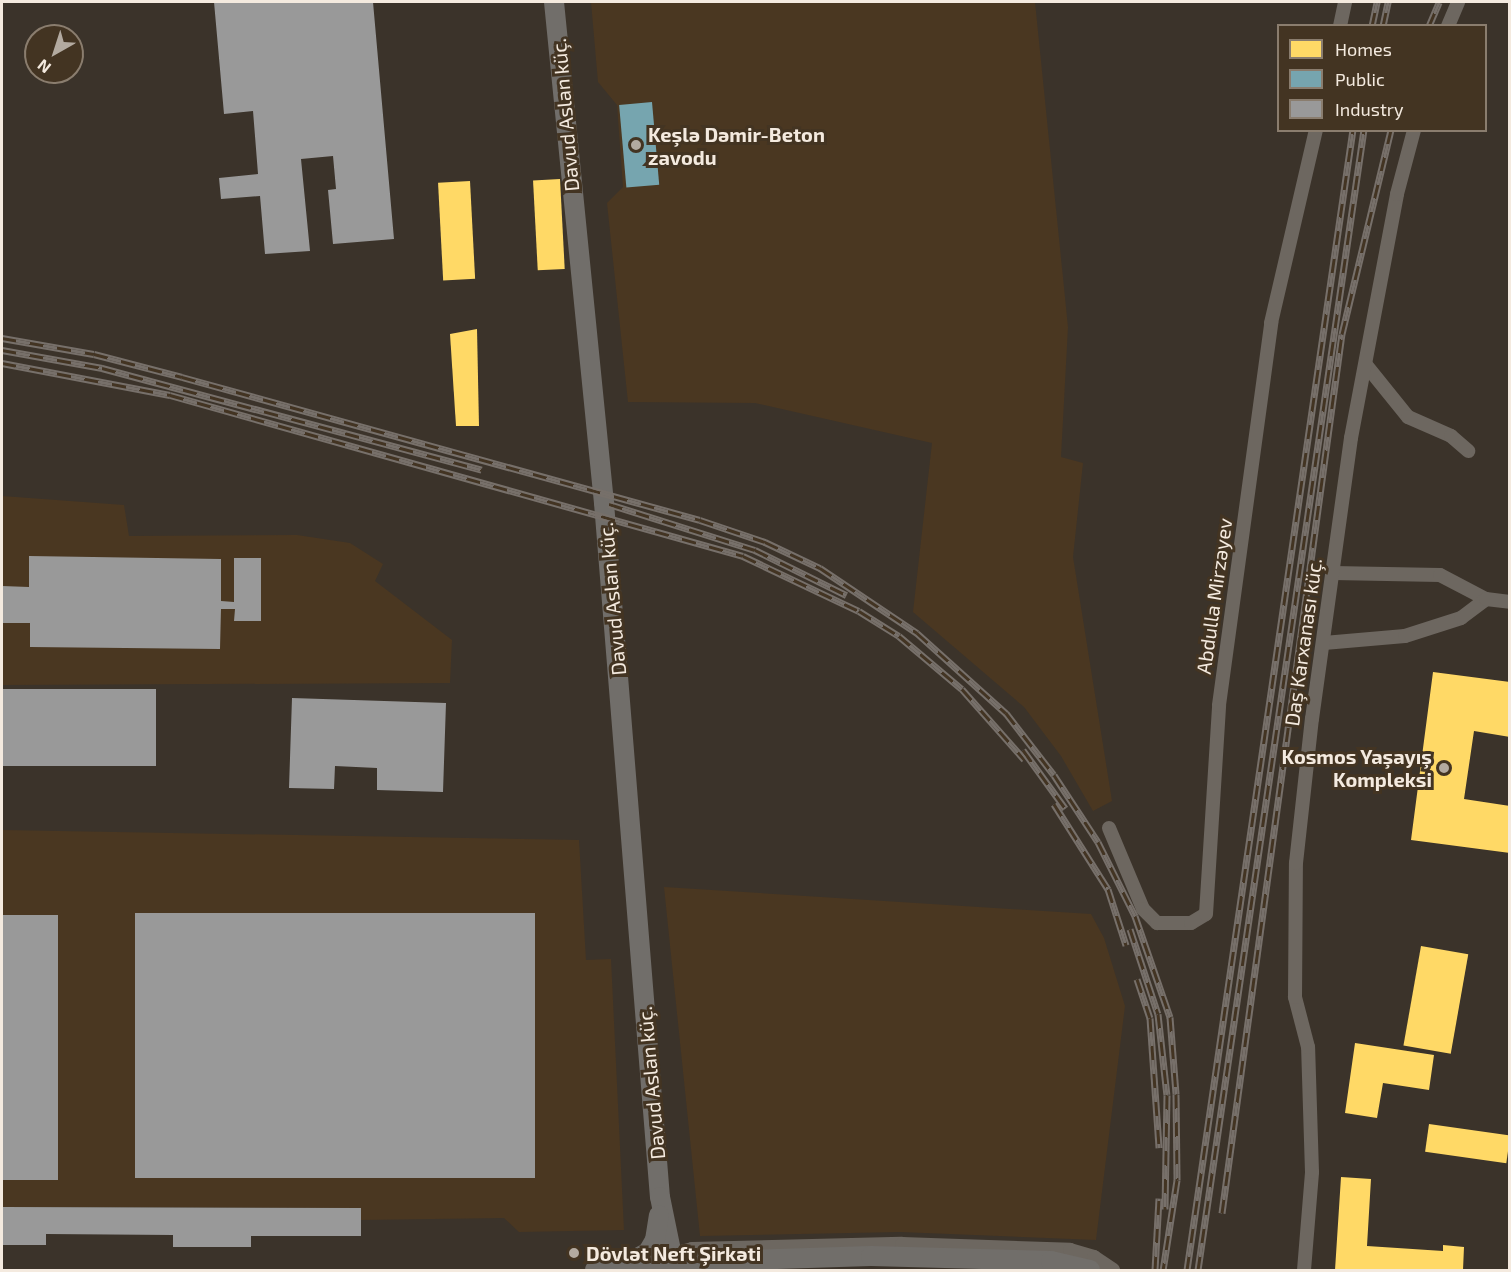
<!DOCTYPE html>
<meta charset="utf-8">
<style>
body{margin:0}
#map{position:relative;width:1511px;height:1272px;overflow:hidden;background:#3b332a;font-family:"Exo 2",sans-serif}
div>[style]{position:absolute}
.built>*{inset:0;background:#4a3721}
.homes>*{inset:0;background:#ffd966;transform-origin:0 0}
.public>*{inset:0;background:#76a5af;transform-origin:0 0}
.industry>*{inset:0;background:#999;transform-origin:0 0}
.street>*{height:14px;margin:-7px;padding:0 7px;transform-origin:7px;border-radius:7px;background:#6d6760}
.secondary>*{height:20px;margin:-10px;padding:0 10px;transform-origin:10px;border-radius:10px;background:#716e6a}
.rail>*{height:7px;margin-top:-3.5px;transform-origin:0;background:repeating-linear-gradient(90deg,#433422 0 14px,#77706a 0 28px);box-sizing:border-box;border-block:2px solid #77706a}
.dots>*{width:16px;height:16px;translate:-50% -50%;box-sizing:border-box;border:3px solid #433422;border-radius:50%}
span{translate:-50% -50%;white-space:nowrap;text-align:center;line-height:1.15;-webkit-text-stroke:6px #433422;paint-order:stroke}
.street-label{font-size:20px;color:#f4eadf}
.poi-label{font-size:20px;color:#f4eadf;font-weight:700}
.left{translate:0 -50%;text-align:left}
.right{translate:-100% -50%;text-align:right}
.frame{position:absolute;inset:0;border:3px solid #f4eadf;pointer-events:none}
.legend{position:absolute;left:1277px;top:24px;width:210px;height:108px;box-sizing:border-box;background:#433422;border:2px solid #8a7d6e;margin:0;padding:8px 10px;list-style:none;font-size:18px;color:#f4eadf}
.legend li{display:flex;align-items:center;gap:12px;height:30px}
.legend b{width:30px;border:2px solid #8a7d6e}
.north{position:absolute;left:24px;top:24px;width:60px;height:60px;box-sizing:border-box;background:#433422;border:2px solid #8a7d6e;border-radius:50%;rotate:219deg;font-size:16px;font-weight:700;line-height:24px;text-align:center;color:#f4eadf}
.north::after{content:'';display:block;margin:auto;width:21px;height:27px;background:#b3aaa0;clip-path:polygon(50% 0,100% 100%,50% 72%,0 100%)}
</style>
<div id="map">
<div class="built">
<div style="clip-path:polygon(591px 2px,1035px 2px,1068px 327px,1061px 457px,1083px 463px,1073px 557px,1112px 801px,1093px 811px,1061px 756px,1024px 707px,913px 612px,932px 443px,755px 403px,628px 402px,607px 203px,623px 187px,617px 105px,598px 82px)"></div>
<div style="clip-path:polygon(2px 496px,124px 505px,129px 536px,297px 535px,350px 543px,383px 564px,375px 581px,452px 640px,450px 683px,2px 685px)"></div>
<div style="clip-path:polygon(2px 830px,579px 840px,586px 960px,611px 959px,624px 1230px,519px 1232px,504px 1218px,361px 1220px,361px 1208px,2px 1207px)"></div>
<div style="clip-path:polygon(664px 887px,1091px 914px,1104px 938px,1125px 1006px,1096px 1240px,900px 1232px,700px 1236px)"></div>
</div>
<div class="homes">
<div style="left:560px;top:179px;width:90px;height:27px;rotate:87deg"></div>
<div style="left:470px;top:181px;width:98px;height:32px;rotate:87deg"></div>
<div style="clip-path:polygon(477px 329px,479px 426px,456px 426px,450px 334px)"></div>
<div style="clip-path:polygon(1433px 672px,1510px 682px,1510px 737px,1474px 731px,1464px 799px,1510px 806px,1510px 853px,1411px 840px)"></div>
<div style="left:1421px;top:946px;width:48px;height:101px;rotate:10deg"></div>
<div style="clip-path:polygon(1355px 1043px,1434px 1055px,1429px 1090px,1383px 1083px,1377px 1118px,1345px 1113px)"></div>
<div style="left:1429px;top:1124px;width:82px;height:28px;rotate:8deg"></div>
<div style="clip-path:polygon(1341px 1177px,1371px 1179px,1367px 1246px,1443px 1251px,1443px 1245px,1464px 1247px,1463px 1270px,1335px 1270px)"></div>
</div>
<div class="public">
<div style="left:652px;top:102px;width:83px;height:33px;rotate:85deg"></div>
</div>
<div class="industry">
<div style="clip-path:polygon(214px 2px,373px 2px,394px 239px,333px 244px,328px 190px,336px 189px,333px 156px,301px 159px,310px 251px,265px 254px,260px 196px,221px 199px,219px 178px,258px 174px,253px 111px,224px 114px)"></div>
<div style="clip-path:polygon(29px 556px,221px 559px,221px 601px,234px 602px,234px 558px,261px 558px,261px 621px,234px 621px,235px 609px,221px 609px,220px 649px,30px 647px,30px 623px,2px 623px,2px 586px,29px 587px)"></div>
<div style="left:2px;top:689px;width:154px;height:77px"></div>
<div style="clip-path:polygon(292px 698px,446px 703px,443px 792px,377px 790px,377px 768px,335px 766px,334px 789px,289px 788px)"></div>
<div style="left:135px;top:913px;width:400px;height:265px"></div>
<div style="left:2px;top:915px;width:56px;height:265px"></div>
<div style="clip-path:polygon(2px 1207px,361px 1208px,361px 1236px,251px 1236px,251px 1247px,173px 1247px,173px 1235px,46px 1234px,46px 1245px,2px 1245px)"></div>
</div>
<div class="street">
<div style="left:1340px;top:26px;width:25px;rotate:-78deg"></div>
<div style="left:1448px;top:26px;width:26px;rotate:-67deg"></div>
<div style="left:1366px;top:365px;width:67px;rotate:51.1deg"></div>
<div style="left:1408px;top:417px;width:47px;rotate:23.8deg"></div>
<div style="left:1451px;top:436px;width:23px;rotate:41deg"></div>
<div style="left:1333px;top:573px;width:107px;rotate:1.1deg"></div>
<div style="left:1440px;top:575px;width:52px;rotate:27.6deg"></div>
<div style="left:1324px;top:643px;width:81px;rotate:-4.9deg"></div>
<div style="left:1405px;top:636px;width:59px;rotate:-17.8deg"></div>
<div style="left:1461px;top:618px;width:31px;rotate:-37deg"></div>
<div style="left:1486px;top:599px;width:24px;rotate:7deg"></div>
<div style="left:1109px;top:828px;width:88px;rotate:67.2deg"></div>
<div style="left:1143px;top:909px;width:20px;rotate:45deg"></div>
<div style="left:1157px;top:923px;width:34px"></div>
<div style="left:1191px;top:923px;width:17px;rotate:-31deg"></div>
<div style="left:1206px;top:914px;width:209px;rotate:-86.4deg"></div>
<div style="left:1219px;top:705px;width:386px;rotate:-82.2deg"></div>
<div style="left:1271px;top:323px;width:198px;rotate:-76.9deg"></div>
<div style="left:673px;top:1265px;width:15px;rotate:-58deg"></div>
<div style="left:681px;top:1252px;width:11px;rotate:-15deg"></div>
<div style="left:692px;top:1249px;width:210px;rotate:-1.4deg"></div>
<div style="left:902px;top:1244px;width:168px;rotate:2deg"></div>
<div style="left:1070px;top:1250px;width:25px;rotate:16deg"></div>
<div style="left:1094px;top:1257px;width:23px;rotate:34deg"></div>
<div style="left:1304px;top:1270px;width:98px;rotate:-85.3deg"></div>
<div style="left:1312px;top:1172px;width:125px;rotate:-91.8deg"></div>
<div style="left:1308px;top:1047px;width:52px;rotate:-104.6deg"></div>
<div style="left:1295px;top:997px;width:134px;rotate:-89.6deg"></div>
<div style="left:1296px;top:863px;width:145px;rotate:-83.7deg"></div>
<div style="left:1312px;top:719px;width:284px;rotate:-82.1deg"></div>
<div style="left:1351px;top:438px;width:248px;rotate:-79.3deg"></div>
<div style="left:1397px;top:194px;width:66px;rotate:-75.1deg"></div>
</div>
<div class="secondary">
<div style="left:554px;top:2px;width:503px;rotate:84.3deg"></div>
<div style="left:604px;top:503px;width:696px;rotate:85.39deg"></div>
<div style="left:660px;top:1197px;width:75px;rotate:78.4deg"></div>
<div style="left:595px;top:1270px;width:38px;rotate:-14deg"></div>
<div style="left:632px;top:1261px;width:18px;rotate:-29deg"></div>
<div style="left:648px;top:1252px;width:14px;rotate:-60deg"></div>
<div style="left:655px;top:1240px;width:25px;rotate:-81deg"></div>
<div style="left:639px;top:1270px;width:74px;rotate:-7deg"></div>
<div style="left:712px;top:1261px;width:159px;rotate:-1.8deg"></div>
<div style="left:871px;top:1256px;width:180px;rotate:1.6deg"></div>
<div style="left:1051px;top:1261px;width:40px;rotate:13deg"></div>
</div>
<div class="rail">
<div style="left:1372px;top:26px;width:25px;rotate:-78deg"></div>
<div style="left:1383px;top:26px;width:25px;rotate:-78deg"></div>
<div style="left:1429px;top:26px;width:26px;rotate:-67deg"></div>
<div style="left:2px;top:338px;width:93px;rotate:9.9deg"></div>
<div style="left:94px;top:354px;width:91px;rotate:14.6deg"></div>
<div style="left:182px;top:377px;width:537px;rotate:15.43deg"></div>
<div style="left:700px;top:520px;width:69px;rotate:18.7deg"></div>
<div style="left:765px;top:542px;width:61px;rotate:25.3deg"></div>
<div style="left:820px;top:568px;width:117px;rotate:33.8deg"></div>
<div style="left:917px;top:633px;width:120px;rotate:42deg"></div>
<div style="left:1006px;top:713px;width:78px;rotate:52.3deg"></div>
<div style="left:1054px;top:775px;width:80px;rotate:56.7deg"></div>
<div style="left:1098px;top:842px;width:83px;rotate:63.4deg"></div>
<div style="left:1135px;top:916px;width:107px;rotate:70.9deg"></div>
<div style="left:1170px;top:1017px;width:77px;rotate:85.5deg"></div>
<div style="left:1176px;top:1094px;width:86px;rotate:89.3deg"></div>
<div style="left:1177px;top:1180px;width:91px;rotate:98.8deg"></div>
<div style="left:2px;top:350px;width:102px;rotate:10.2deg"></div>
<div style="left:102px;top:368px;width:393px;rotate:15deg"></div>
<div style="left:2px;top:363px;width:171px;rotate:10.8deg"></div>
<div style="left:170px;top:395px;width:595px;rotate:15.69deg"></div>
<div style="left:743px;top:556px;width:128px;rotate:25.4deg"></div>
<div style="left:859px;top:611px;width:47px;rotate:32deg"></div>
<div style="left:899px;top:636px;width:82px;rotate:40.1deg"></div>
<div style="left:962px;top:689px;width:94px;rotate:48.5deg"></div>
<div style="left:609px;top:504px;width:153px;rotate:17.5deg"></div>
<div style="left:755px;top:550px;width:102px;rotate:26.3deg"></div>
<div style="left:1023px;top:750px;width:72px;rotate:54.1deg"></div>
<div style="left:1054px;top:804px;width:101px;rotate:57.6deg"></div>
<div style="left:1108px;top:889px;width:59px;rotate:72.2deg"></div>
<div style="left:1130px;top:929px;width:89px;rotate:71.8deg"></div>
<div style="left:1158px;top:1014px;width:81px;rotate:83.7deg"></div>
<div style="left:1167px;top:1095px;width:114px;rotate:91deg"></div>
<div style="left:1137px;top:979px;width:41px;rotate:71.6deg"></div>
<div style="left:1150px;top:1018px;width:130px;rotate:86deg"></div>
<div style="left:1222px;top:1213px;width:887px;rotate:-82.23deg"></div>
<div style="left:1342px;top:334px;width:210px;rotate:-76.5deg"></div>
<div style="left:1155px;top:1270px;width:72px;rotate:-86.8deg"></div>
<div style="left:1187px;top:1270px;width:1152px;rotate:-81.72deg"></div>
<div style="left:1198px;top:1270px;width:1152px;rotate:-81.72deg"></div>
</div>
<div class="dots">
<div style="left:636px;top:145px;background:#b3aaa0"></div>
<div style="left:1444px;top:768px;background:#b3aaa0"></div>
<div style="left:574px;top:1253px;background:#b3aaa0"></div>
</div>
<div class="street-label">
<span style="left:565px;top:115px;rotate:-95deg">Davud Aslan küç.</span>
<span style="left:1214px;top:596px;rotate:-82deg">Abdulla Mirzəyev</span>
<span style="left:612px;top:599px;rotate:-95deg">Davud Aslan küç.</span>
<span style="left:1303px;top:642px;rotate:-82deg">Daş Karxanası küç.</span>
<span style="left:651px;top:1083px;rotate:-95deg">Davud Aslan küç.</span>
</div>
<div class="poi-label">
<span class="left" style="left:648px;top:146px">Keşlə Dəmir-Beton<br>zavodu</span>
<span class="right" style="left:1432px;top:768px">Kosmos Yaşayış<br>Kompleksi</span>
<span class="left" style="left:586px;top:1253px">Dövlət Neft Şirkəti</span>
</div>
<div class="frame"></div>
<ul class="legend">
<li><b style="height:16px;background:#ffd966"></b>Homes</li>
<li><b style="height:16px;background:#76a5af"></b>Public</li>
<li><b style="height:16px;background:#999"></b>Industry</li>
</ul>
<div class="north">N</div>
</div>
